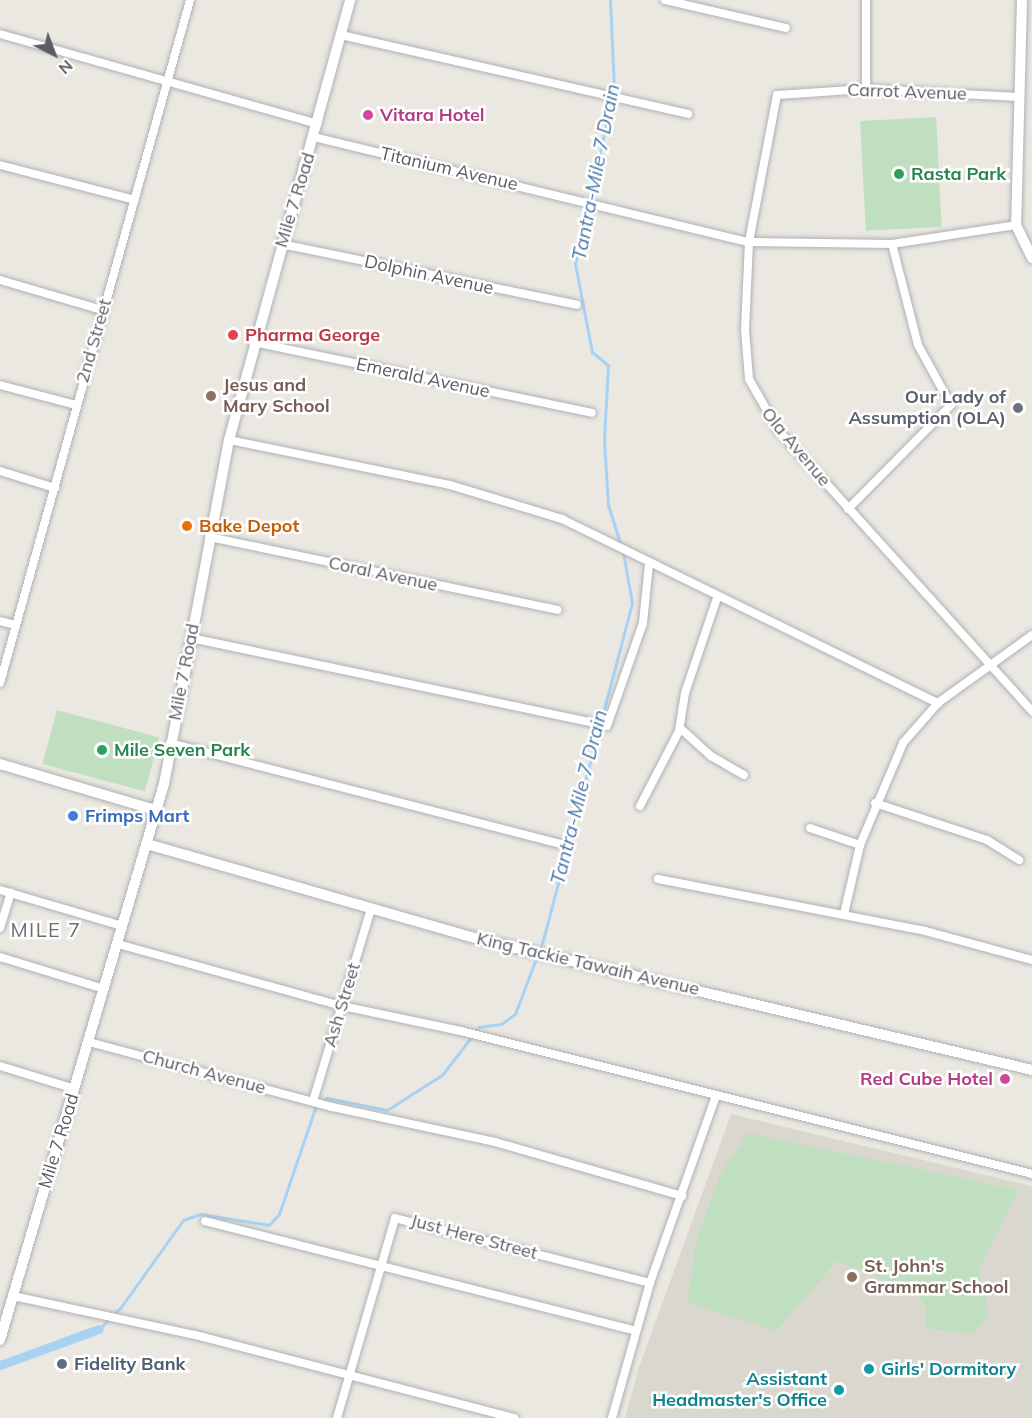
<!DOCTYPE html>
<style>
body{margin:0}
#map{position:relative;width:1032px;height:1418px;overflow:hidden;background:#eae8e1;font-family:Mulish,sans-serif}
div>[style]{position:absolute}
.education>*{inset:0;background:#dad7cf}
.green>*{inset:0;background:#c0dfc0;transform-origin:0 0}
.stream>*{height:3px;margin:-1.5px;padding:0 1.5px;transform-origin:1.5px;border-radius:1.5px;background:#a8d2f3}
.canal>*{height:9px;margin:-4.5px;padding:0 4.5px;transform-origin:4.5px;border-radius:4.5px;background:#a8d2f3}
.roads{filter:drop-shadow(0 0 2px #aeb1b5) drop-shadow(0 0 2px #aeb1b5)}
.street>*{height:8px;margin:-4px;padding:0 4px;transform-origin:4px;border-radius:4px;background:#fff}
.secondary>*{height:10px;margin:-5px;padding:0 5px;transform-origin:5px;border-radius:5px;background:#fff}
.dots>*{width:16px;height:16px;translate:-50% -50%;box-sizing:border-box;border:3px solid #fff;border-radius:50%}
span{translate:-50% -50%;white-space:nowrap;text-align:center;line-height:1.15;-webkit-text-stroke:5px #fff;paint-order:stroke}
.street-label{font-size:18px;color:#595c60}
.hotel-label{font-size:18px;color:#b23c85;font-weight:700}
.left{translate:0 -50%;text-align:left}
.right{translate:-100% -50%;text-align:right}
.leisure-label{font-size:18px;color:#27864d;font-weight:700}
.health-label{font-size:18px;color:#be3a42;font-weight:700}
.education-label{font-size:18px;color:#785e54;font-weight:700}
.worship-label{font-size:18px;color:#5b616d;font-weight:700}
.food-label{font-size:18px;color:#c56008;font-weight:700}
.shop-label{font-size:18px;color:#366cbe;font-weight:700}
.service-label{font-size:18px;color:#4e5e75;font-weight:700}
.culture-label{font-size:18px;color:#0d838f;font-weight:700}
.water-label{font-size:20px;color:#4c79aa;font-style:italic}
.neighbourhood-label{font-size:20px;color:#6a6e71;letter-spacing:1.5px}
.north{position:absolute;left:24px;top:24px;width:60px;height:60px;-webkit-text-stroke:4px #fff;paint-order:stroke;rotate:138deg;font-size:16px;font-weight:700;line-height:24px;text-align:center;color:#595c60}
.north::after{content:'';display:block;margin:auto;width:21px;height:27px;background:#595c60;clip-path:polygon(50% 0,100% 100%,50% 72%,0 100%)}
</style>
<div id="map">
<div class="education">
<div style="clip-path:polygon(731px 1114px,1032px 1186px,1032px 1418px,625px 1418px,639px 1367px)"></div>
</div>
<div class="green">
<div style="left:936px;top:117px;width:110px;height:76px;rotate:87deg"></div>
<div style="left:57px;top:710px;width:106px;height:56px;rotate:15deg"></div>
<div style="clip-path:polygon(748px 1133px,1019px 1190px,978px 1272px,989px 1314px,974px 1334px,925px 1328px,926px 1306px,913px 1291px,837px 1261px,776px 1331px,687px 1302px,697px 1239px,719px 1176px)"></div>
</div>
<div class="stream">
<div style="left:610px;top:0;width:89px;rotate:87.4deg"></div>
<div style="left:614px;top:89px;width:179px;rotate:102.6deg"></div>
<div style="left:575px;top:264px;width:90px;rotate:79.1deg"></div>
<div style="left:592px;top:352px;width:21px;rotate:39deg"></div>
<div style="left:608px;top:365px;width:75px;rotate:93.1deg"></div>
<div style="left:604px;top:440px;width:65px;rotate:86.5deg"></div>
<div style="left:608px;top:505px;width:43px;rotate:72.4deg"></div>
<div style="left:99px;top:1329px;width:31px;rotate:-45deg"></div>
<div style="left:121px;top:1307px;width:107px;rotate:-54.5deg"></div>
<div style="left:183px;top:1220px;width:18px;rotate:-19deg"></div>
<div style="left:200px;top:1214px;width:70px;rotate:9.1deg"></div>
<div style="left:269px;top:1225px;width:15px;rotate:-48deg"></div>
<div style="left:279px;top:1214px;width:112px;rotate:-71.2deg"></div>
<div style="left:315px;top:1108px;width:16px;rotate:-40deg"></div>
<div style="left:327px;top:1098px;width:61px;rotate:11.3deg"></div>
<div style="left:387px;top:1110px;width:65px;rotate:-32.5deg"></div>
<div style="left:442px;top:1075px;width:61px;rotate:-52.4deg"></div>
<div style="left:479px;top:1027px;width:22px;rotate:-8deg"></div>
<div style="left:501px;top:1024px;width:17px;rotate:-36deg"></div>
<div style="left:515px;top:1014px;width:79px;rotate:-69.3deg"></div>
<div style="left:543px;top:940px;width:349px;rotate:-75.2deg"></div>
<div style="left:632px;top:603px;width:52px;rotate:-100deg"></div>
</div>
<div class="canal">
<div style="left:0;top:1365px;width:105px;rotate:-20deg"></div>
</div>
<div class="roads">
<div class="street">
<div style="left:665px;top:0;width:124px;rotate:13deg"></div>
<div style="left:0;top:34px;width:330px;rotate:15.8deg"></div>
<div style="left:341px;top:35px;width:356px;rotate:12.8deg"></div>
<div style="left:866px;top:89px;width:89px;rotate:-90deg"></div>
<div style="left:1019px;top:97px;width:153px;rotate:-177deg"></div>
<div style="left:866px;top:89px;width:89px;rotate:176.1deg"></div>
<div style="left:777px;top:95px;width:150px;rotate:100.8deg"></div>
<div style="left:749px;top:242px;width:88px;rotate:92.6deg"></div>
<div style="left:745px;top:330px;width:49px;rotate:85.3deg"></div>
<div style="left:749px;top:379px;width:59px;rotate:60.4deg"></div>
<div style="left:778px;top:430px;width:379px;rotate:47.9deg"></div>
<div style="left:314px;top:137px;width:447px;rotate:13.6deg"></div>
<div style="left:749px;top:242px;width:143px;rotate:0.8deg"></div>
<div style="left:892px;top:244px;width:125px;rotate:-8.7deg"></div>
<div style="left:0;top:165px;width:139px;rotate:14.5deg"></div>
<div style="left:281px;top:244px;width:302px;rotate:11.6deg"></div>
<div style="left:0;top:280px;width:106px;rotate:16.4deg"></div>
<div style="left:253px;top:342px;width:346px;rotate:11.8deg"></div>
<div style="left:0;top:385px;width:79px;rotate:14.7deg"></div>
<div style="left:229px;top:440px;width:226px;rotate:11.5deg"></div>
<div style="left:450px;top:485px;width:117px;rotate:16.9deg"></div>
<div style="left:562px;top:519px;width:419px;rotate:26.1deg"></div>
<div style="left:0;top:471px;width:58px;rotate:17.2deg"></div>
<div style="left:848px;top:509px;width:146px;rotate:-45.3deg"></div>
<div style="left:951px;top:405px;width:68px;rotate:-118.8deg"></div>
<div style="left:918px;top:345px;width:104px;rotate:-104.4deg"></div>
<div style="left:209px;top:537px;width:356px;rotate:11.8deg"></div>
<div style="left:0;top:621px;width:16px;rotate:14deg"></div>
<div style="left:191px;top:638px;width:425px;rotate:11.9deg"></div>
<div style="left:607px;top:726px;width:109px;rotate:-70.7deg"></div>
<div style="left:643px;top:623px;width:59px;rotate:-84.2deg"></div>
<div style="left:0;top:683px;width:709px;rotate:-74.45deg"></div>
<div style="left:680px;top:728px;width:42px;rotate:42.1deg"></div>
<div style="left:711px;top:756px;width:38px;rotate:30deg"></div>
<div style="left:170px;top:743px;width:404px;rotate:14.5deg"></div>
<div style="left:875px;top:803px;width:118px;rotate:18.3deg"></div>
<div style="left:987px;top:840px;width:38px;rotate:32deg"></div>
<div style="left:640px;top:806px;width:85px;rotate:-62.5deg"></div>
<div style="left:679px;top:731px;width:38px;rotate:-81deg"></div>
<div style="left:685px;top:693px;width:100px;rotate:-71.4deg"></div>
<div style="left:810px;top:828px;width:53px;rotate:18.8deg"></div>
<div style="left:658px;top:879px;width:272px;rotate:11deg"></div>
<div style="left:925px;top:931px;width:111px;rotate:15.2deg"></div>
<div style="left:0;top:890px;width:127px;rotate:16.4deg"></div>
<div style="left:844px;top:914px;width:71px;rotate:-76.9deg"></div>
<div style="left:860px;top:845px;width:111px;rotate:-67.1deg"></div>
<div style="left:903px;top:743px;width:53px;rotate:-48.8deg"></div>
<div style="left:938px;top:703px;width:116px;rotate:-35.9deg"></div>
<div style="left:0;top:928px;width:37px;rotate:-73deg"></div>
<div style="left:118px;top:944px;width:232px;rotate:15.5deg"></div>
<div style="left:342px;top:1006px;width:122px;rotate:11.9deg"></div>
<div style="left:461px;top:1031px;width:589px;rotate:14.06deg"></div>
<div style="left:0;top:957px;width:109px;rotate:17.1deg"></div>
<div style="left:89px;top:1042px;width:252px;rotate:15deg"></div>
<div style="left:332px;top:1107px;width:167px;rotate:12.1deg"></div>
<div style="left:495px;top:1142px;width:195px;rotate:16.1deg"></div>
<div style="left:0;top:1066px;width:78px;rotate:17deg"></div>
<div style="left:313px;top:1101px;width:201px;rotate:-73.2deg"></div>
<div style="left:205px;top:1221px;width:444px;rotate:14.3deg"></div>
<div style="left:13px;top:1296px;width:186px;rotate:12.1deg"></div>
<div style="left:195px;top:1335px;width:330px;rotate:14.6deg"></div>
<div style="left:337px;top:1418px;width:208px;rotate:-73.8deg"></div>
<div style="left:395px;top:1218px;width:263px;rotate:14.3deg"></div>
<div style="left:612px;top:1418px;width:140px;rotate:-74.3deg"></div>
<div style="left:650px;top:1283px;width:198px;rotate:-70.6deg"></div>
</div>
<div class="secondary">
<div style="left:1022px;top:0;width:225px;rotate:91.5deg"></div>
<div style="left:1016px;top:225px;width:37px;rotate:64deg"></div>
<div style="left:0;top:764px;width:162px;rotate:16.5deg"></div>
<div style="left:147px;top:844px;width:344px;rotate:16deg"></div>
<div style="left:478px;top:939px;width:569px;rotate:13.3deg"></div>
<div style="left:0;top:1340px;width:580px;rotate:-73.57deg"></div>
<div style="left:164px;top:784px;width:350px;rotate:-79.3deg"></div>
<div style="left:229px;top:440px;width:456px;rotate:-74.6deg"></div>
</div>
</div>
<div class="dots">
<div style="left:368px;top:115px;background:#d1479c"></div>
<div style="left:899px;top:174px;background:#2e9e5b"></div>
<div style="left:233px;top:335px;background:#e0444e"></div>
<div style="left:211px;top:396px;background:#8d6e63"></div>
<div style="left:1018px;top:408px;background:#6b7280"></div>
<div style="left:187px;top:526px;background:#e8710a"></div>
<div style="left:102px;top:750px;background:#2e9e5b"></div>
<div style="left:73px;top:816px;background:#3f7fe0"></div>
<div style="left:1005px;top:1079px;background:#d1479c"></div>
<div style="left:852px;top:1277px;background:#8d6e63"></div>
<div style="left:62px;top:1364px;background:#5c6f8a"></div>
<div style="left:869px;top:1369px;background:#0f9aa8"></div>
<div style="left:839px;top:1390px;background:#0f9aa8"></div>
</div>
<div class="street-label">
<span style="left:907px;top:92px;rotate:2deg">Carrot Avenue</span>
<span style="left:449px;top:169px;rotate:13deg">Titanium Avenue</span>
<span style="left:295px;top:200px;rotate:-73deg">Mile 7 Road</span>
<span style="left:429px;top:275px;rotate:12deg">Dolphin Avenue</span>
<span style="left:94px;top:341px;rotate:-74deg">2nd Street</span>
<span style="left:423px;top:378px;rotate:12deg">Emerald Avenue</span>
<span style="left:796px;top:447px;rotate:50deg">Ola Avenue</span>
<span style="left:383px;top:574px;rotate:12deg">Coral Avenue</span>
<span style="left:184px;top:672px;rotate:-79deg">Mile 7 Road</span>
<span style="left:588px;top:964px;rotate:13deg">King Tackie Tawaih Avenue</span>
<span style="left:342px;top:1005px;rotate:-73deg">Ash Street</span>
<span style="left:204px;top:1072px;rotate:15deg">Church Avenue</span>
<span style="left:59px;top:1141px;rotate:-73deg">Mile 7 Road</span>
<span style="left:474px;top:1237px;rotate:15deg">Just Here Street</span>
</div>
<div class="hotel-label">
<span class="left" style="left:380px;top:115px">Vitara Hotel</span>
<span class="right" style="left:993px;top:1079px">Red Cube Hotel</span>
</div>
<div class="leisure-label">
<span class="left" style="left:911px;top:174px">Rasta Park</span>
<span class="left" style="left:114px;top:750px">Mile Seven Park</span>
</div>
<div class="health-label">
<span class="left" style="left:245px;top:335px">Pharma George</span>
</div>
<div class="education-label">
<span class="left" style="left:223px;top:396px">Jesus and<br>Mary School</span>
<span class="left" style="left:864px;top:1277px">St. John's<br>Grammar School</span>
</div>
<div class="worship-label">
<span class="right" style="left:1006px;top:408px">Our Lady of<br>Assumption (OLA)</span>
</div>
<div class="food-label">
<span class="left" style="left:199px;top:526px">Bake Depot</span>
</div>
<div class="shop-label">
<span class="left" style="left:85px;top:816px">Frimps Mart</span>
</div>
<div class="service-label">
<span class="left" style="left:74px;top:1364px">Fidelity Bank</span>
</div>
<div class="culture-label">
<span class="left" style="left:881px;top:1369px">Girls' Dormitory</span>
<span class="right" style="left:827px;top:1390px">Assistant<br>Headmaster's Office</span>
</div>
<div class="water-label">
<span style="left:595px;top:172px;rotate:-79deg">Tantra-Mile 7 Drain</span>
<span style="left:578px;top:797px;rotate:-76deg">Tantra-Mile 7 Drain</span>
</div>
<div class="neighbourhood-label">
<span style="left:46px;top:929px">MILE 7</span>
</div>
<div class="north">N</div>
</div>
